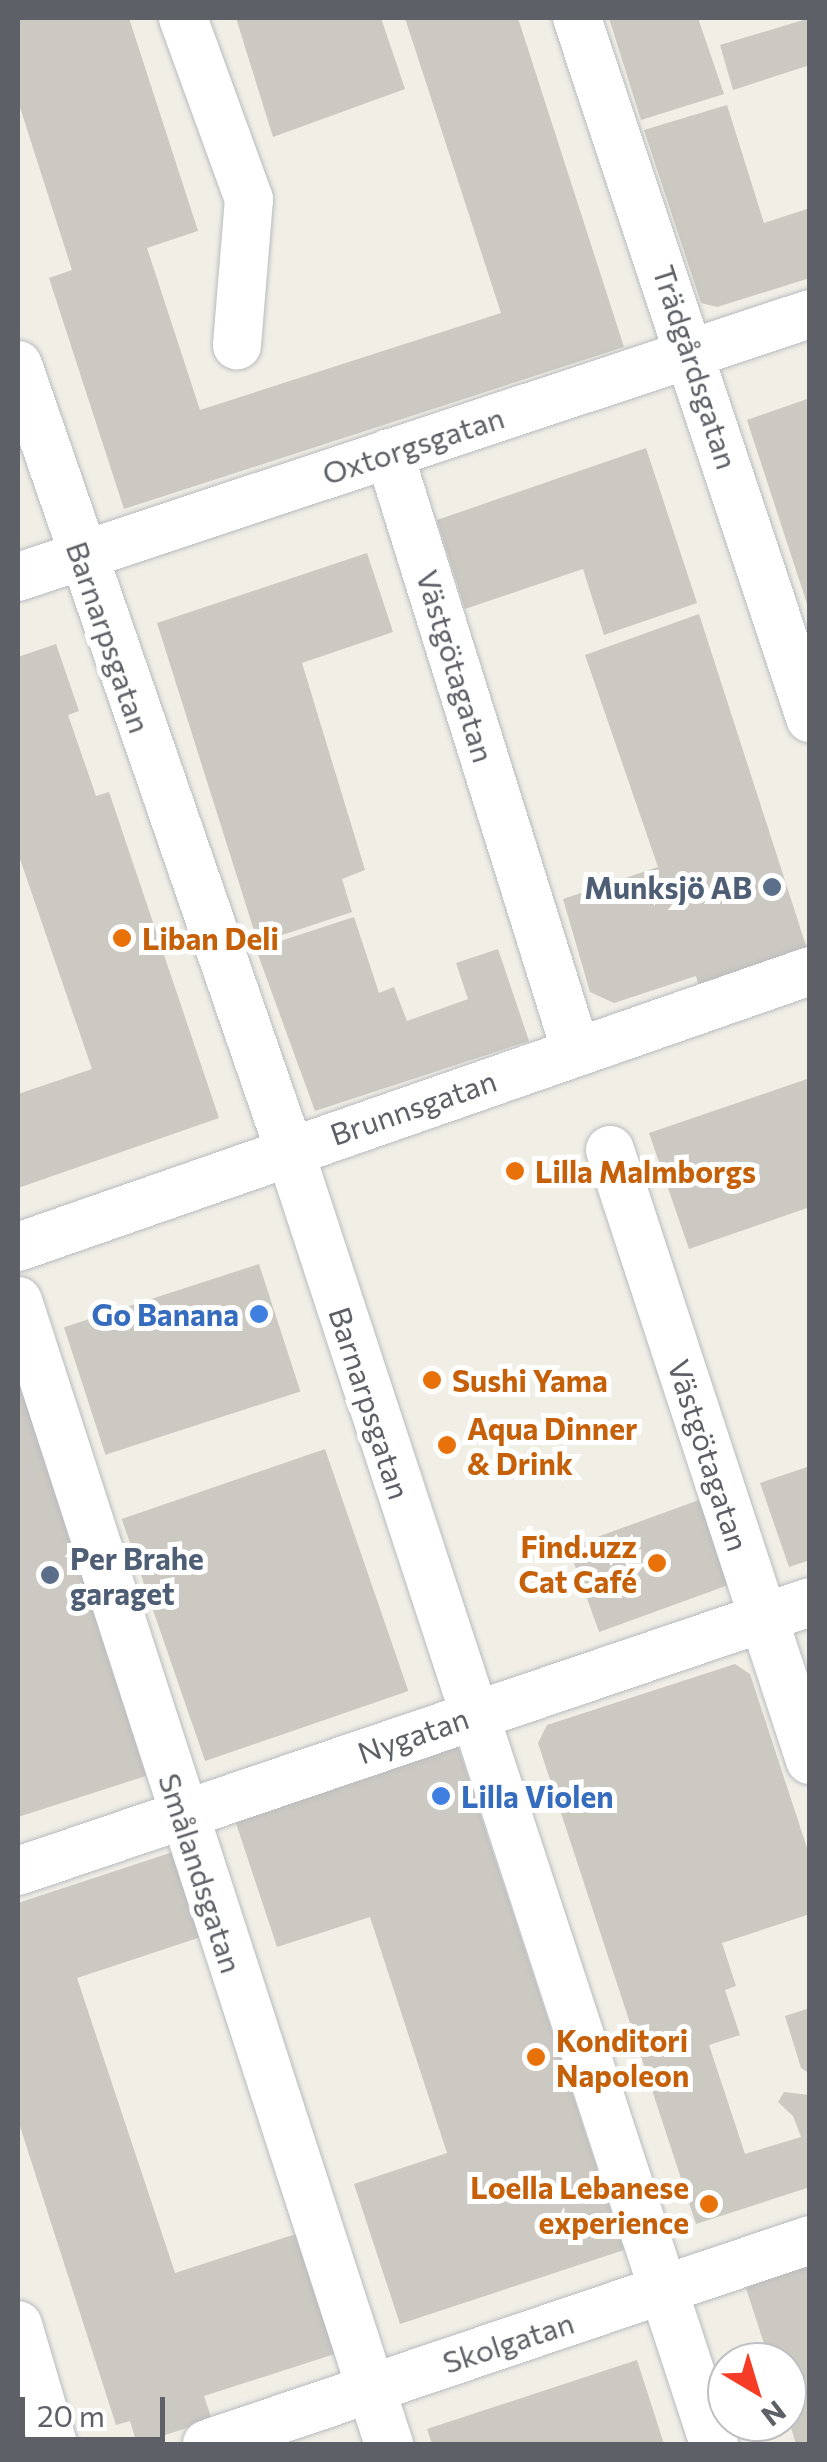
<!DOCTYPE html>
<meta charset="utf-8">
<style>
body{margin:0}
#map{position:relative;width:827px;height:2462px;overflow:hidden;background:#f0eee5;font-family:Commissioner,sans-serif}
div>[style]{position:absolute}
.building>*{inset:0;background:#ccc8c2;transform-origin:0 0}
.roads{filter:drop-shadow(0 0 2px #b8bbc0) drop-shadow(0 0 2px #b8bbc0)}
.minor>*{height:48px;margin:-24px;padding:0 24px;transform-origin:24px;border-radius:24px;background:#fff}
.dots>*{width:28px;height:28px;translate:-50% -50%;box-sizing:border-box;border:5px solid #fff;border-radius:50%}
span{translate:-50% -50%;white-space:nowrap;text-align:center;line-height:1.15;-webkit-text-stroke:10px #fff;paint-order:stroke}
.street-label{font-size:30px;color:#5d6167}
.service-label{font-size:30px;color:#4e5e75;font-weight:700}
.right{translate:-100% -50%;text-align:right}
.left{translate:0 -50%;text-align:left}
.food-label{font-size:30px;color:#c56008;font-weight:700}
.shop-label{font-size:30px;color:#366cbe;font-weight:700}
.frame{position:absolute;inset:0;border:20px solid #5d6167;pointer-events:none}
.north{position:absolute;left:707px;top:2342px;width:100px;height:100px;box-sizing:border-box;background:#fff;border:2px solid #bec0c2;border-radius:50%;rotate:142deg;font-size:28px;font-weight:700;line-height:40px;text-align:center;color:#5d6167}
.north::after{content:'';display:block;margin:auto;width:35px;height:45px;background:#f63c26;clip-path:polygon(50% 0,100% 100%,50% 72%,0 100%)}
.scale{position:absolute;left:20px;top:2397px;width:145px;height:45px;box-sizing:border-box;border:5px solid #5d6167;border-top:0;padding-left:12px;font-size:30px;line-height:35px;white-space:nowrap;color:#5d6167;-webkit-text-stroke:8px #fff;paint-order:stroke}
</style>
<div id="map">
<div class="building">
<div style="clip-path:polygon(18px 18px,129px 18px,198px 231px,147px 248px,200px 410px,501px 313px,405px 18px,518px 18px,624px 347px,124px 509px,49px 278px,72px 270px,18px 101px)"></div>
<div style="clip-path:polygon(236px 18px,381px 18px,405px 89px,273px 137px)"></div>
<div style="clip-path:polygon(609px 18px,698px 18px,724px 94px,641px 120px)"></div>
<div style="clip-path:polygon(810px 18px,810px 65px,733px 90px,720px 45px)"></div>
<div style="clip-path:polygon(727px 105px,764px 223px,810px 208px,810px 278px,717px 307px,701px 303px,644px 130px)"></div>
<div style="clip-path:polygon(810px 398px,810px 610px,809px 610px,747px 420px)"></div>
<div style="clip-path:polygon(646px 448px,697px 603px,604px 635px,583px 569px,465px 609px,437px 520px)"></div>
<div style="clip-path:polygon(367px 553px,393px 632px,302px 663px,365px 870px,342px 879px,352px 912px,258px 943px,157px 623px)"></div>
<div style="clip-path:polygon(699px 614px,808px 952px,700px 991px,696px 976px,614px 1003px,590px 992px,563px 899px,658px 867px,585px 655px)"></div>
<div style="clip-path:polygon(56px 644px,79px 711px,68px 715px,96px 796px,109px 792px,219px 1118px,18px 1188px,18px 1094px,92px 1069px,18px 853px,18px 657px)"></div>
<div style="clip-path:polygon(354px 917px,379px 993px,394px 987px,407px 1021px,468px 999px,456px 963px,498px 949px,529px 1041px,315px 1111px,256px 949px)"></div>
<div style="clip-path:polygon(810px 1078px,810px 1207px,689px 1249px,649px 1133px)"></div>
<div style="left:259px;top:1264px;width:134px;height:205px;rotate:72deg"></div>
<div style="clip-path:polygon(18px 1377px,146px 1776px,18px 1817px)"></div>
<div style="left:325px;top:1449px;width:256px;height:215px;rotate:71deg"></div>
<div style="clip-path:polygon(810px 1466px,810px 1560px,789px 1567px,760px 1483px)"></div>
<div style="left:699px;top:1500px;width:90px;height:139px;rotate:70deg"></div>
<div style="clip-path:polygon(735px 1664px,750px 1674px,810px 1857px,810px 1914px,722px 1943px,736px 1986px,725px 1990px,740px 2035px,709px 2045px,745px 2154px,801px 2137px,793px 2116px,778px 2102px,784px 2092px,810px 2095px,810px 2187px,696px 2224px,538px 1743px,547px 1725px)"></div>
<div style="clip-path:polygon(457px 1743px,624px 2250px,400px 2324px,354px 2184px,447px 2153px,370px 1917px,277px 1947px,234px 1817px)"></div>
<div style="clip-path:polygon(182px 1849px,210px 1934px,77px 1978px,175px 2273px,305px 2231px,344px 2351px,204px 2396px,212px 2420px,137px 2444px,130px 2421px,116px 2425px,18px 2120px,18px 1903px)"></div>
<div style="clip-path:polygon(810px 2008px,810px 2074px,801px 2068px,785px 2016px)"></div>
<div style="clip-path:polygon(810px 2260px,810px 2444px,796px 2444px,787px 2415px,787px 2362px,770px 2362px,744px 2282px)"></div>
<div style="clip-path:polygon(637px 2360px,664px 2444px,432px 2444px,427px 2429px)"></div>
</div>
<div class="roads">
<div class="minor">
<div style="left:183px;top:18px;width:193px;rotate:70deg"></div>
<div style="left:249px;top:199px;width:147px;rotate:94.7deg"></div>
<div style="left:577px;top:18px;width:738px;rotate:71.59deg"></div>
<div style="left:18px;top:365px;width:830px;rotate:70.93deg"></div>
<div style="left:289px;top:1149px;width:1363px;rotate:71.83deg"></div>
<div style="left:389px;top:453px;width:627px;rotate:72.64deg"></div>
<div style="left:18px;top:577px;width:835px;rotate:-18.37deg"></div>
<div style="left:610px;top:1150px;width:642px;rotate:71.85deg"></div>
<div style="left:18px;top:1247px;width:839px;rotate:-19.21deg"></div>
<div style="left:18px;top:1301px;width:1202px;rotate:72.02deg"></div>
<div style="left:18px;top:1871px;width:836px;rotate:-18.76deg"></div>
<div style="left:18px;top:2325px;width:124px;rotate:73.6deg"></div>
<div style="left:207px;top:2444px;width:637px;rotate:-18.69deg"></div>
</div>
</div>
<div class="dots">
<div style="left:772px;top:887px;background:#5c6f8a"></div>
<div style="left:122px;top:938px;background:#e8710a"></div>
<div style="left:515px;top:1171px;background:#e8710a"></div>
<div style="left:259px;top:1314px;background:#3f7fe0"></div>
<div style="left:432px;top:1380px;background:#e8710a"></div>
<div style="left:447px;top:1445px;background:#e8710a"></div>
<div style="left:657px;top:1563px;background:#e8710a"></div>
<div style="left:50px;top:1575px;background:#5c6f8a"></div>
<div style="left:441px;top:1796px;background:#3f7fe0"></div>
<div style="left:536px;top:2057px;background:#e8710a"></div>
<div style="left:709px;top:2204px;background:#e8710a"></div>
</div>
<div class="street-label">
<span style="left:696px;top:367px;rotate:72deg">Trädgårdsgatan</span>
<span style="left:413px;top:445px;rotate:-18deg">Oxtorgsgatan</span>
<span style="left:109px;top:637px;rotate:71deg">Barnarpsgatan</span>
<span style="left:456px;top:666px;rotate:73deg">Västgötagatan</span>
<span style="left:413px;top:1107px;rotate:-19deg">Brunnsgatan</span>
<span style="left:370px;top:1403px;rotate:72deg">Barnarpsgatan</span>
<span style="left:709px;top:1455px;rotate:72deg">Västgötagatan</span>
<span style="left:413px;top:1735px;rotate:-19deg">Nygatan</span>
<span style="left:201px;top:1873px;rotate:72deg">Smålandsgatan</span>
<span style="left:508px;top:2342px;rotate:-18deg">Skolgatan</span>
</div>
<div class="service-label">
<span class="right" style="left:752px;top:887px">Munksjö AB</span>
<span class="left" style="left:70px;top:1575px">Per Brahe<br>garaget</span>
</div>
<div class="food-label">
<span class="left" style="left:142px;top:938px">Liban Deli</span>
<span class="left" style="left:535px;top:1171px">Lilla Malmborgs</span>
<span class="left" style="left:452px;top:1380px">Sushi Yama</span>
<span class="left" style="left:467px;top:1445px">Aqua Dinner<br>&amp; Drink</span>
<span class="right" style="left:637px;top:1563px">Find.uzz<br>Cat Café</span>
<span class="left" style="left:556px;top:2057px">Konditori<br>Napoleon</span>
<span class="right" style="left:689px;top:2204px">Loella Lebanese<br>experience</span>
</div>
<div class="shop-label">
<span class="right" style="left:239px;top:1314px">Go Banana</span>
<span class="left" style="left:461px;top:1796px">Lilla Violen</span>
</div>
<div class="frame"></div>
<div class="north">N</div>
<div class="scale">20 m</div>
</div>
